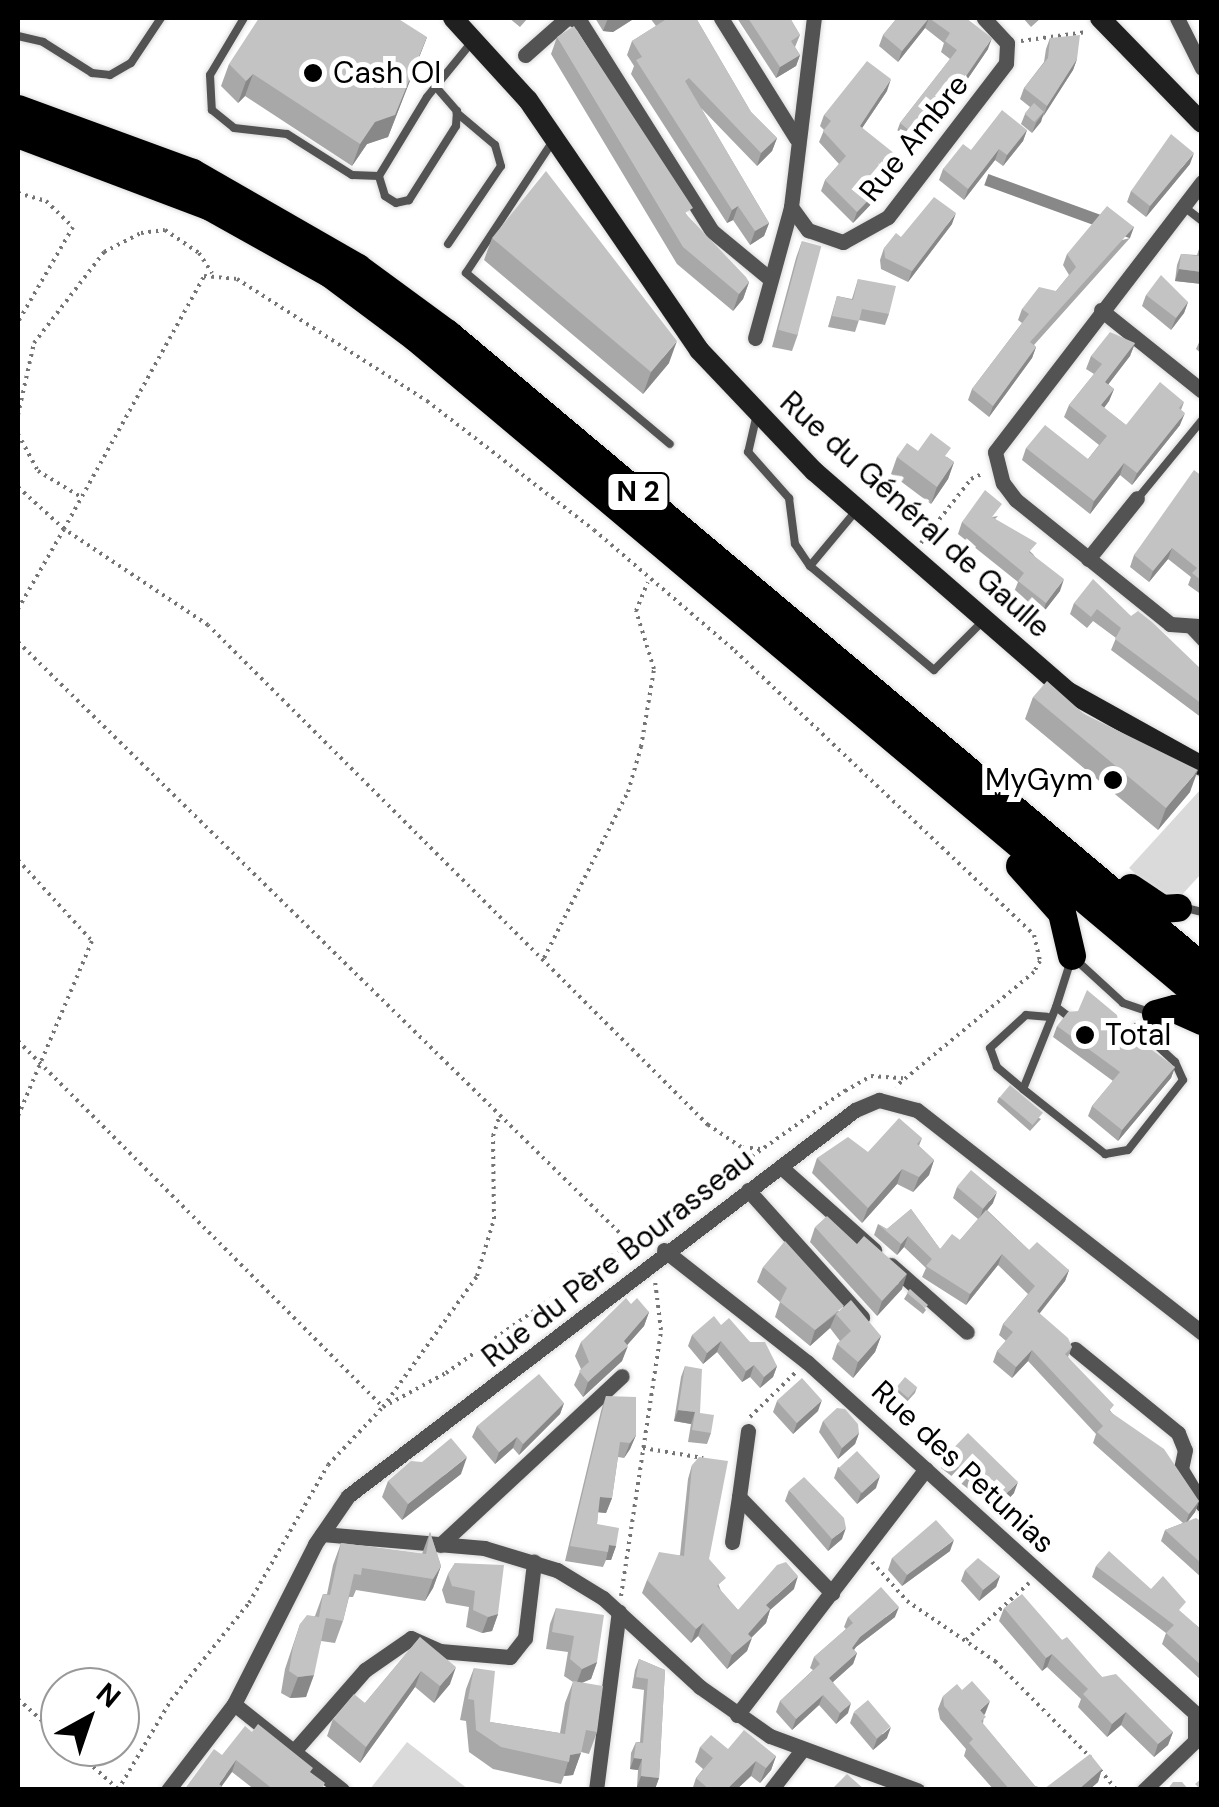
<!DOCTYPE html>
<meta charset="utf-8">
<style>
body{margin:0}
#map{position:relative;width:1219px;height:1807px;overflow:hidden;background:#fff;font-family:"DM Sans",sans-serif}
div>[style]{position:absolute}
.green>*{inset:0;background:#dadada}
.path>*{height:4px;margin-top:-2px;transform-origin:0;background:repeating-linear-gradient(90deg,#757575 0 2.5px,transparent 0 7.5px)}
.roads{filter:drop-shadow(0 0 2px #dbdbdb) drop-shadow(0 0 2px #dbdbdb)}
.lane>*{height:8px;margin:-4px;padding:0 4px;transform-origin:4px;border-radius:4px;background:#535353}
.street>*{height:15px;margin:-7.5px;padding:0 7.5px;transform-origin:7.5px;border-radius:7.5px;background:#535353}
.secondary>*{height:20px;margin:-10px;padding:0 10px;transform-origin:10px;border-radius:10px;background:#202020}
.highway>*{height:28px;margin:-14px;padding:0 14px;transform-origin:14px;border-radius:14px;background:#000}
.wall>*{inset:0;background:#a8a8a8}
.shaded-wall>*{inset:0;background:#888;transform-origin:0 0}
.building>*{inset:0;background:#c3c3c3;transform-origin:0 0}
.dots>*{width:28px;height:28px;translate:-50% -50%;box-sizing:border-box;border:5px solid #fff;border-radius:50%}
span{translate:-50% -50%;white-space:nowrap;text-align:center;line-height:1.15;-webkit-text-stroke:10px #fff;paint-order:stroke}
.shield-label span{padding:2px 8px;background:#fff;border:2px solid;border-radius:8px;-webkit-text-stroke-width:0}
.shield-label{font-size:28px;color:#000;font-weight:700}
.poi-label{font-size:30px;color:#000}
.left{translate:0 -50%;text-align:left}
.right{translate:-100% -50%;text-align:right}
.street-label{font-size:30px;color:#000}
.frame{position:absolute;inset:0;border:20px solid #000;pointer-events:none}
.north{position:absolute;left:40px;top:1667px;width:100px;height:100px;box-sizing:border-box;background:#fff;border:2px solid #999;border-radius:50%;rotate:40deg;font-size:28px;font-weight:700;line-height:40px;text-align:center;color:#000}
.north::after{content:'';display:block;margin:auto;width:35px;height:45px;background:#000;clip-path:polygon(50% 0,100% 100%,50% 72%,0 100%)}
</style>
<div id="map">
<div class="green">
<div style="clip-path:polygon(1201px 789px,1201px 874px,1178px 899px,1162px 897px,1129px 868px)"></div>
<div style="clip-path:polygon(407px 1742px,468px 1789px,370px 1789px)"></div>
</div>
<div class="path">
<div style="left:1021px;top:41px;width:66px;rotate:-7.9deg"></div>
<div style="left:18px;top:193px;width:29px;rotate:16deg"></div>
<div style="left:46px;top:201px;width:37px;rotate:44deg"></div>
<div style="left:73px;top:227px;width:110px;rotate:120.1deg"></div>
<div style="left:18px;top:415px;width:74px;rotate:-77.5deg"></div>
<div style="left:34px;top:343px;width:115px;rotate:-52.4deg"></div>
<div style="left:104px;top:252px;width:42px;rotate:-27.2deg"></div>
<div style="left:141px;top:233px;width:24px;rotate:-7deg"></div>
<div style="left:165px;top:230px;width:41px;rotate:34.1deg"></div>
<div style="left:199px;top:253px;width:24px;rotate:57deg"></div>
<div style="left:18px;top:434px;width:42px;rotate:61.6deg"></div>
<div style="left:38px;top:471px;width:50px;rotate:31.2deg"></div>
<div style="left:18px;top:487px;width:62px;rotate:42.4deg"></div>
<div style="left:64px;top:529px;width:92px;rotate:119.9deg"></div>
<div style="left:921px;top:543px;width:81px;rotate:-52deg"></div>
<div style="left:971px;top:479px;width:14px;rotate:-25deg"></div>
<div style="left:18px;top:642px;width:855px;rotate:44.48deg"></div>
<div style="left:18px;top:860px;width:110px;rotate:47.6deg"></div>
<div style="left:92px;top:941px;width:190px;rotate:112.9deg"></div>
<div style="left:544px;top:958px;width:186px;rotate:-63.2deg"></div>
<div style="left:628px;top:792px;width:47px;rotate:-73.9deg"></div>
<div style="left:641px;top:747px;width:79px;rotate:-80.5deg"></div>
<div style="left:654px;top:669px;width:61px;rotate:-107.2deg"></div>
<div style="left:636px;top:611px;width:31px;rotate:-68deg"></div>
<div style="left:18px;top:1041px;width:517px;rotate:45.08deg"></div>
<div style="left:383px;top:1407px;width:72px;rotate:-28.4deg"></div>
<div style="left:446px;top:1373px;width:489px;rotate:-35.3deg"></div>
<div style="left:845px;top:1091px;width:30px;rotate:-30deg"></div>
<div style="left:871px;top:1076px;width:32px;rotate:4deg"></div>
<div style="left:760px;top:1149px;width:19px;rotate:-174deg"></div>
<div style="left:741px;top:1147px;width:40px;rotate:-146deg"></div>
<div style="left:708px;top:1125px;width:707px;rotate:-135deg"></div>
<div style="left:208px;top:625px;width:173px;rotate:-146.3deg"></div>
<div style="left:64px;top:529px;width:289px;rotate:-61deg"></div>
<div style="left:204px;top:276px;width:33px;rotate:5deg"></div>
<div style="left:237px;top:279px;width:226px;rotate:32.7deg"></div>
<div style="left:427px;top:401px;width:211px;rotate:37.7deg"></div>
<div style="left:594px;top:530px;width:186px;rotate:40.6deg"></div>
<div style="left:735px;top:651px;width:412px;rotate:43.5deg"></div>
<div style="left:1034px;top:935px;width:27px;rotate:77deg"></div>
<div style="left:1040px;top:961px;width:13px;rotate:119deg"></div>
<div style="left:1034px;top:972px;width:180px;rotate:140.4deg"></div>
<div style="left:750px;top:1417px;width:64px;rotate:-44.4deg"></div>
<div style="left:643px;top:1448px;width:61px;rotate:9.5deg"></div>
<div style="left:872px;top:1562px;width:52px;rotate:48.1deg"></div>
<div style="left:907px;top:1601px;width:107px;rotate:34.3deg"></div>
<div style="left:995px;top:1661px;width:136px;rotate:45.3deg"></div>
<div style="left:621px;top:1596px;width:269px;rotate:-81.4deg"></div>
<div style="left:661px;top:1330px;width:49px;rotate:-97deg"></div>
<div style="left:966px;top:1640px;width:85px;rotate:-42.1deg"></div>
<div style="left:18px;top:1699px;width:57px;rotate:42.1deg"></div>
<div style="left:71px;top:1747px;width:63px;rotate:41.8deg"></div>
<div style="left:1100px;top:1770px;width:26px;rotate:50deg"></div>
<div style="left:118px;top:1790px;width:104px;rotate:-59.5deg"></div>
<div style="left:171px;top:1700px;width:124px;rotate:-51.2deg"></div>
<div style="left:249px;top:1603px;width:159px;rotate:-60.2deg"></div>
<div style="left:328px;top:1465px;width:80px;rotate:-46.5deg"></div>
<div style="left:383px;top:1407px;width:161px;rotate:-54.3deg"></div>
<div style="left:477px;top:1276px;width:59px;rotate:-73.4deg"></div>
<div style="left:494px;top:1219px;width:83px;rotate:-90.7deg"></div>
<div style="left:493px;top:1136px;width:22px;rotate:-72deg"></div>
</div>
<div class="roads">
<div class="lane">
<div style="left:244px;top:18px;width:66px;rotate:120.8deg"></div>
<div style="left:210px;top:75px;width:35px;rotate:87deg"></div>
<div style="left:212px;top:110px;width:28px;rotate:39deg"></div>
<div style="left:234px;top:128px;width:53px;rotate:6.5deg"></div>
<div style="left:287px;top:134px;width:77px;rotate:32.2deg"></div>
<div style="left:352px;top:175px;width:27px;rotate:2deg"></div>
<div style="left:18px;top:36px;width:26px;rotate:13deg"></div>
<div style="left:43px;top:42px;width:58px;rotate:32.3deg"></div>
<div style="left:92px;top:73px;width:18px;rotate:6deg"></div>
<div style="left:110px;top:75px;width:24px;rotate:-30deg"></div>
<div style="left:131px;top:63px;width:54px;rotate:-56.3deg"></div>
<div style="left:436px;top:87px;width:32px;rotate:49deg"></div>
<div style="left:457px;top:111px;width:15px;rotate:94deg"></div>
<div style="left:456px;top:126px;width:88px;rotate:122.4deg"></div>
<div style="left:409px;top:200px;width:13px;rotate:167deg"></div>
<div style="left:396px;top:203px;width:13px;rotate:-148deg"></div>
<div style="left:385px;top:196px;width:21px;rotate:-107deg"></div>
<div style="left:379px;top:176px;width:92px;rotate:-58.7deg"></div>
<div style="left:427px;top:97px;width:70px;rotate:-50.8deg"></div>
<div style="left:553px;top:141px;width:158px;rotate:123.4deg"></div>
<div style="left:466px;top:273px;width:266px;rotate:40deg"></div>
<div style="left:1183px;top:206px;width:24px;rotate:38deg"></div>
<div style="left:448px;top:244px;width:94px;rotate:-55.8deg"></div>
<div style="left:501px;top:166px;width:22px;rotate:-106deg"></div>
<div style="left:495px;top:145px;width:50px;rotate:-139.9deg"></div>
<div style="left:757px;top:414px;width:39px;rotate:103deg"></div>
<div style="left:748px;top:452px;width:62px;rotate:48.3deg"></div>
<div style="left:789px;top:498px;width:46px;rotate:82.6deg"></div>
<div style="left:795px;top:544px;width:27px;rotate:56deg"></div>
<div style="left:810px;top:566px;width:162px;rotate:40deg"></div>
<div style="left:934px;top:670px;width:71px;rotate:-45deg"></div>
<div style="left:1138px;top:498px;width:101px;rotate:-50.6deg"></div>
<div style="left:810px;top:566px;width:70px;rotate:-50.2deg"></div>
<div style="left:1188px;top:628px;width:21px;rotate:47deg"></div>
<div style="left:1182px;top:907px;width:21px;rotate:14deg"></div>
<div style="left:1075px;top:959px;width:65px;rotate:42.5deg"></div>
<div style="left:1123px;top:1003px;width:31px;rotate:19deg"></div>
<div style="left:1056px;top:1007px;width:88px;rotate:111.9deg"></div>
<div style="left:1023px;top:1089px;width:105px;rotate:38.4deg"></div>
<div style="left:1105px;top:1154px;width:23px;rotate:-10deg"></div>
<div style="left:1128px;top:1150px;width:89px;rotate:-51.8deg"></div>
<div style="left:1183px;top:1080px;width:20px;rotate:-114deg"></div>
<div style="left:1175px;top:1062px;width:52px;rotate:-137.4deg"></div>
<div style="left:1069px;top:1017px;width:16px;rotate:-142deg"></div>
<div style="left:1056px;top:1007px;width:49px;rotate:-72.3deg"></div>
<div style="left:1023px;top:1089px;width:34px;rotate:-140deg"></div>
<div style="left:997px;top:1067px;width:20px;rotate:-110deg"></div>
<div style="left:990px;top:1048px;width:49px;rotate:-42.5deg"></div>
<div style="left:1026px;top:1015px;width:21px;rotate:5deg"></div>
</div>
<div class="street">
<div style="left:571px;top:18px;width:11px;rotate:27deg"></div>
<div style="left:581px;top:23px;width:246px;rotate:57.8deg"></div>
<div style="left:712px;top:231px;width:75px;rotate:39.6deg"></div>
<div style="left:721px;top:18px;width:142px;rotate:58deg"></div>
<div style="left:1177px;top:18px;width:56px;rotate:63.4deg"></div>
<div style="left:525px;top:55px;width:56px;rotate:-41.4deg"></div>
<div style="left:1202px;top:182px;width:340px;rotate:127.5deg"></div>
<div style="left:995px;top:452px;width:32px;rotate:76deg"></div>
<div style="left:1003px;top:483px;width:21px;rotate:53deg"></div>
<div style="left:1016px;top:500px;width:198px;rotate:38.8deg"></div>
<div style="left:1170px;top:624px;width:32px;rotate:4deg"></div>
<div style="left:791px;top:207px;width:29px;rotate:54deg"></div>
<div style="left:808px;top:230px;width:37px;rotate:19deg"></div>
<div style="left:843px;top:242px;width:51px;rotate:-29.1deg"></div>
<div style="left:888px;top:217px;width:194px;rotate:-52.5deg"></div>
<div style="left:1006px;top:63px;width:20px;rotate:-87deg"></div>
<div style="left:1007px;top:43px;width:34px;rotate:-133deg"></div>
<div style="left:1101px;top:310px;width:129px;rotate:38.7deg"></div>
<div style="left:755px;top:338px;width:136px;rotate:-74.6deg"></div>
<div style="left:791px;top:207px;width:190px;rotate:-83.1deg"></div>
<div style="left:1088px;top:559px;width:78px;rotate:-51.2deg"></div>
<div style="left:781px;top:1167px;width:125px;rotate:41.7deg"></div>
<div style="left:748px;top:1190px;width:171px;rotate:48.1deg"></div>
<div style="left:664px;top:1250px;width:182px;rotate:38.1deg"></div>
<div style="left:807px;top:1362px;width:523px;rotate:42.13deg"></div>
<div style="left:1195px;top:1713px;width:28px;rotate:90deg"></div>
<div style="left:1195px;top:1741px;width:71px;rotate:136.1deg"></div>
<div style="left:891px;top:1265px;width:101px;rotate:41.4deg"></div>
<div style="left:1075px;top:1349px;width:133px;rotate:39.2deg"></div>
<div style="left:1178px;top:1433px;width:18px;rotate:68deg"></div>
<div style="left:1185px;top:1450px;width:19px;rotate:102deg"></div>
<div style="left:1181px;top:1469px;width:41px;rotate:59deg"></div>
<div style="left:748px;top:1431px;width:67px;rotate:97.8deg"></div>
<div style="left:739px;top:1497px;width:134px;rotate:45.9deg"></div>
<div style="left:322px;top:1534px;width:163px;rotate:4.9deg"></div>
<div style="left:484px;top:1548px;width:76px;rotate:16.8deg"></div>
<div style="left:557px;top:1570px;width:54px;rotate:31.3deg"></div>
<div style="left:603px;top:1598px;width:132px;rotate:42.5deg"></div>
<div style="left:700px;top:1687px;width:85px;rotate:35deg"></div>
<div style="left:770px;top:1736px;width:157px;rotate:20.2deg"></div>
<div style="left:732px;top:1542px;width:46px;rotate:-81.2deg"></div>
<div style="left:440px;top:1545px;width:248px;rotate:-42.9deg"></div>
<div style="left:234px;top:1704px;width:138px;rotate:38.5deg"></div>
<div style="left:737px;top:1715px;width:310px;rotate:-52.5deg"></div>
<div style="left:294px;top:1751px;width:108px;rotate:-48.8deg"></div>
<div style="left:365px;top:1670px;width:56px;rotate:-34.8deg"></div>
<div style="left:411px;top:1638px;width:32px;rotate:24deg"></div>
<div style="left:440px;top:1651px;width:70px;rotate:4.9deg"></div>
<div style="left:510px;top:1657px;width:24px;rotate:-52deg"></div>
<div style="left:525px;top:1638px;width:77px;rotate:-83.2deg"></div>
<div style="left:168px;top:1790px;width:108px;rotate:-52.5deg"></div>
<div style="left:234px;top:1704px;width:179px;rotate:-63.1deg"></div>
<div style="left:315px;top:1544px;width:58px;rotate:-55.5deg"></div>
<div style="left:348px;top:1496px;width:637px;rotate:-37.28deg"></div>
<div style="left:855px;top:1110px;width:26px;rotate:-23deg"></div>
<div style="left:879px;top:1100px;width:39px;rotate:15deg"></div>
<div style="left:917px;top:1110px;width:362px;rotate:38deg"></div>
<div style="left:596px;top:1790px;width:180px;rotate:-82.7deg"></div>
<div style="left:771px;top:1790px;width:51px;rotate:-52.2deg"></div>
</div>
<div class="secondary">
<div style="left:453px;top:18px;width:111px;rotate:47.6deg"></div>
<div style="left:528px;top:100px;width:303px;rotate:55.6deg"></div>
<div style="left:699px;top:350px;width:167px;rotate:46.5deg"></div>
<div style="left:814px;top:471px;width:335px;rotate:41deg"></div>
<div style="left:1067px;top:691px;width:154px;rotate:29.1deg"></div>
<div style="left:1100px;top:18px;width:146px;rotate:45.8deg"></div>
</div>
<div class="highway">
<div style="left:18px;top:109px;width:186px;rotate:20.1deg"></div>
<div style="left:193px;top:173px;width:190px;rotate:29.9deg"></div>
<div style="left:358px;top:268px;width:112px;rotate:36.3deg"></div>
<div style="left:448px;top:334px;width:984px;rotate:40.01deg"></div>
<div style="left:18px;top:134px;width:204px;rotate:20.7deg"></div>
<div style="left:209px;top:206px;width:137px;rotate:29.2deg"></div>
<div style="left:329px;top:273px;width:107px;rotate:36.7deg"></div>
<div style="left:415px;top:337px;width:1028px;rotate:40.03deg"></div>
<div style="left:1020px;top:866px;width:63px;rotate:48.2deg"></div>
<div style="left:1062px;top:913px;width:44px;rotate:76.9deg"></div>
<div style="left:1131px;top:888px;width:37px;rotate:34deg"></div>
<div style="left:1162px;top:909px;width:16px;rotate:-4deg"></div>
<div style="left:1156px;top:1014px;width:20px;rotate:-15deg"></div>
<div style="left:1175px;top:1009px;width:30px;rotate:24deg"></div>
</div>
</div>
<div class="wall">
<div style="clip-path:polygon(509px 18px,528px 18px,520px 27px)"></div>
<div style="clip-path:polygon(595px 18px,635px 18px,613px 32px,603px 31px)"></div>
<div style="clip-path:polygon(650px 18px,696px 18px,751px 112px,777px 138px,772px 151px,757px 166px,701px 108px,769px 223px,764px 236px,750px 245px,733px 220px,727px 223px,631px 74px,634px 66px,627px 55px,632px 41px,656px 26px)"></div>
<div style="clip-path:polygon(737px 18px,790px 18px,800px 35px,795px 47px,800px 55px,796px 66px,776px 78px)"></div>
<div style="clip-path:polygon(897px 18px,966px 18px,988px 49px,943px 115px,938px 111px,927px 125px,926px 138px,916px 150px,896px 134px,900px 123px,950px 59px,941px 52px,944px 43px,925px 28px,898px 62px,879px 46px,883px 35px)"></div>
<div style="clip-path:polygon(1023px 18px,1041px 18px,1031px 27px)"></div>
<div style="clip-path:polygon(427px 37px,388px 137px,367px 144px,352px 166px,245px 96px,238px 103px,221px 86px,229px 64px)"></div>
<div style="clip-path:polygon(557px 37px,689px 218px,749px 282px,743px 299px,733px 311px,677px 264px,551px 54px)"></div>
<div style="clip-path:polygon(1050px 38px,1077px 59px,1073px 70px,1032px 133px,1021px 124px,1025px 114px,1030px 107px,1020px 99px,1024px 88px,1044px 62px,1046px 49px)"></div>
<div style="clip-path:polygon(887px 91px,862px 128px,901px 173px,853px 223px,821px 191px,825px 180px,839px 164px,819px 142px,824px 130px,820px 126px,824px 115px)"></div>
<div style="clip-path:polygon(1027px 130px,1023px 141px,1003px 166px,995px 160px,964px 200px,939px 180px,943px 169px,971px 150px)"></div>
<div style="clip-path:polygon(1190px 164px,1146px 217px,1127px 202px,1131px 191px)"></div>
<div style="clip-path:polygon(952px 224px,908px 282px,881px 269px,880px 260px,884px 248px,901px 237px)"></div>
<div style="clip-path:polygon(492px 238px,669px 363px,643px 394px,484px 260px)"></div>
<div style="clip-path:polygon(1130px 238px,1034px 345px,1036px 347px,1032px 358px,989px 417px,968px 400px,972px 389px,1022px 323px,1018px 320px,1022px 309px,1056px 291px,1069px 275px,1063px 265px,1067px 254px)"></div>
<div style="clip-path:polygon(802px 241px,798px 334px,792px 351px,772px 347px,796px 258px)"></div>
<div style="clip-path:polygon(1200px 246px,1202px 284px,1175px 281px,1177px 265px,1181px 254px,1197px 255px)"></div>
<div style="clip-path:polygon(858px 279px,889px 314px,885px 325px,859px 320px,855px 332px,828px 327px,837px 296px,852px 299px)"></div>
<div style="clip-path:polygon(1146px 295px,1188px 302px,1184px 313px,1171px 330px,1142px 306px)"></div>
<div style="clip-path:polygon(1202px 336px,1202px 354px,1196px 349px)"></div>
<div style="clip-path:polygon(1135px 343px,1130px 356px,1108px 384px,1114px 389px,1109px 401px,1104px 408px,1126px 425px,1184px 402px,1181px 410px,1180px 425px,1132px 485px,1120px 475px,1090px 514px,1022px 460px,1026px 448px,1088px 459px,1099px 445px,1064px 417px,1069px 405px,1094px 374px,1086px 369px,1091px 356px)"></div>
<div style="clip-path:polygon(918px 451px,947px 457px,954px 462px,948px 479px,931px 504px,891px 474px,897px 457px)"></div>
<div style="clip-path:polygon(1202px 476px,1202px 595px,1188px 585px,1191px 577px,1168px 559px,1149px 582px,1130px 567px,1134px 555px)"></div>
<div style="clip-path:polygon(998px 516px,995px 519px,1033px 554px,1060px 591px,1042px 614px,1014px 592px,1018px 582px,958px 534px,962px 522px)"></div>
<div style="clip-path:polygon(1074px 603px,1131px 616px,1202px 670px,1202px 718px,1111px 650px,1116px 638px,1093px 621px,1087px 628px,1070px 614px)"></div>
<div style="clip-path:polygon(1033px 697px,1084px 714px,1190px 792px,1158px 830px,1025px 719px)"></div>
<div style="clip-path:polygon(1057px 1026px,1121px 1036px,1175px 1067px,1171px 1078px,1118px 1141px,1088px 1116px,1092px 1106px,1113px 1081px,1053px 1037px)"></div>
<div style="clip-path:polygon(999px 1097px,1041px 1119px,1030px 1131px,997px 1102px)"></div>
<div style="clip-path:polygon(922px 1138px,919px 1146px,934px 1160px,929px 1175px,913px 1192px,897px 1184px,862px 1223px,812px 1173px,817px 1158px,868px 1152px)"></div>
<div style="clip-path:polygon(957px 1187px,993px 1203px,987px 1210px,1029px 1250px,1069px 1270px,1065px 1281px,1039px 1313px,1072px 1347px,1068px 1357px,1112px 1413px,1199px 1501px,1195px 1512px,1188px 1521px,1202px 1522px,1202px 1578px,1161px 1541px,1165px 1530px,1183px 1523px,1093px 1443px,1096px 1434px,1028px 1361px,1012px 1378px,993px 1362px,997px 1351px,1006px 1341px,999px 1335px,1003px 1324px,1028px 1294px,998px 1265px,966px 1305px,922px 1277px,926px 1268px,904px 1247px,897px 1255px,874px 1235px,878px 1224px,887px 1229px,911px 1209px,940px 1249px,960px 1240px,978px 1219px,953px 1198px)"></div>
<div style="clip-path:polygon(815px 1227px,902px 1289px,877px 1316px,810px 1242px)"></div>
<div style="clip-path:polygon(763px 1267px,881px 1336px,875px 1352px,853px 1378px,832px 1359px,837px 1344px,840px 1341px,830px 1328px,810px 1346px,775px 1317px,780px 1302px,757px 1282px)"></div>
<div style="clip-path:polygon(910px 1289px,926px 1310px,923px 1314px,904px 1299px)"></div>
<div style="clip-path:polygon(631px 1304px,649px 1312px,644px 1326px,627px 1345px,622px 1361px,583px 1397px,574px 1385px,581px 1369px,575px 1356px,581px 1342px)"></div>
<div style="clip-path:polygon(721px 1325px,750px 1342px,777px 1366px,773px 1377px,760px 1388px,750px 1377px,742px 1382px,717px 1352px,703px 1364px,688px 1346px,692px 1335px)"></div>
<div style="clip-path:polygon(685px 1366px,700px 1413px,711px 1433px,707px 1444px,688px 1442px,691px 1424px,674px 1421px,681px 1377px)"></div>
<div style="clip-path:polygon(917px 1387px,915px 1393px,905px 1404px,893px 1394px,896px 1388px)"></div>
<div style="clip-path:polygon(606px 1396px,636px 1435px,630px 1449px,624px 1458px,618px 1457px,612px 1498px,606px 1513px,598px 1512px,597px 1524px,616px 1546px,611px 1560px,606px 1560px,603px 1567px,565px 1561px,601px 1411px)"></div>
<div style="clip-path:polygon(777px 1401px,818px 1411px,793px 1434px,773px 1412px)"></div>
<div style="clip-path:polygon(564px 1403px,560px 1414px,519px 1455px,513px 1448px,495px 1464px,472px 1437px,477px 1426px)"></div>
<div style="clip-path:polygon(823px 1421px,859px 1433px,855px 1444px,838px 1459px,819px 1432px)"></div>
<div style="clip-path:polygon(945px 1457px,1014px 1493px,997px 1511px,941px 1468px)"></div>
<div style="clip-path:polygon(692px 1465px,709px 1559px,721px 1591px,738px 1610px,794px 1589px,770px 1610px,766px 1623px,751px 1638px,747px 1651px,727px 1669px,698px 1636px,691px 1643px,642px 1593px,647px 1580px,680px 1555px,688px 1479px)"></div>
<div style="clip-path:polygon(838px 1467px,876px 1488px,857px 1504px,834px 1478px)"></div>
<div style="clip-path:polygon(461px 1474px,402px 1520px,382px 1497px,388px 1481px)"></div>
<div style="clip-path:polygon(789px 1490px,842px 1539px,828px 1551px,785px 1501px)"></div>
<div style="clip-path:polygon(430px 1532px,441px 1566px,433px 1588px,425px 1601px,356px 1590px,353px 1597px,349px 1597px,343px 1621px,335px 1643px,321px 1641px,306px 1697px,290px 1698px,281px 1693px,285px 1669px,300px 1624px,315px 1616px,323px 1594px,327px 1594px,333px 1565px,341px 1543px,422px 1554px)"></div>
<div style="clip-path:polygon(950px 1551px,902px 1586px,888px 1570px,892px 1558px)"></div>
<div style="clip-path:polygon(455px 1563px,498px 1614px,492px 1631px,482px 1633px,466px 1627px,469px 1607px,446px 1603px,442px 1590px,448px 1574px)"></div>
<div style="clip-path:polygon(1096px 1566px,1151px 1589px,1202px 1630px,1202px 1681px,1162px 1644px,1166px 1633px,1092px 1577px)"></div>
<div style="clip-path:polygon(965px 1570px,1000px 1576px,996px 1587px,979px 1601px,961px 1581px)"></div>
<div style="clip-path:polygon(556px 1608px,597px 1662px,591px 1679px,582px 1683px,597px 1732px,589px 1754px,581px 1752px,573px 1775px,564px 1776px,561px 1784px,493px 1769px,469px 1752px,466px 1721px,460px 1720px,466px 1689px,474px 1668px,490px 1722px,560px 1733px,565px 1703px,573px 1682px,564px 1676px,568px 1652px,546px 1649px,550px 1624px)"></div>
<div style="clip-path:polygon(1004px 1608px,1062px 1640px,1102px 1677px,1173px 1732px,1168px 1745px,1154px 1757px,1121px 1725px,1107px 1737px,1078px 1707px,1081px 1699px,1047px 1667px,1042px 1671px,999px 1621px)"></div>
<div style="clip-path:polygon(848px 1617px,895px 1617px,856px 1647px,854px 1650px,857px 1653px,853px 1664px,833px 1682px,848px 1713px,836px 1724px,819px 1705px,792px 1730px,776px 1712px,780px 1701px,813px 1670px,810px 1668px,814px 1657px,846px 1629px,844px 1627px)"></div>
<div style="clip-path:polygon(420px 1637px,450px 1684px,434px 1703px,415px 1687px,360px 1763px,327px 1736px,333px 1719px,365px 1703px)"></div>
<div style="clip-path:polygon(639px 1659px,665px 1670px,659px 1778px,655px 1789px,637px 1787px,638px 1770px,630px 1769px,631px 1753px,636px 1742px,640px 1742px,644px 1690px,632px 1688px,635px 1670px)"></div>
<div style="clip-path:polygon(943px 1696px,984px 1715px,983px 1724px,1035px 1786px,1044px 1789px,1102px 1769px,1098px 1782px,1089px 1790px,994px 1790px,964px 1756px,966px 1749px,940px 1719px,938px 1709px)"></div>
<div style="clip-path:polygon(854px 1712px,887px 1738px,873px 1750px,850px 1723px)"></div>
<div style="clip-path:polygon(700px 1747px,728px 1749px,776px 1756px,771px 1770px,760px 1783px,751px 1776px,736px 1790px,692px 1790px,696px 1778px,703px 1769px,695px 1762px)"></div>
<div style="clip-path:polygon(222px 1755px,311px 1773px,323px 1790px,255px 1790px,232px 1772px,184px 1790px)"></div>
</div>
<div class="shaded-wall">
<div style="clip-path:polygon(608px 18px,635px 18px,613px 32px,603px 31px)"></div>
<div style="clip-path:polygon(929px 18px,925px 28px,898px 62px,902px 51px)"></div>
<div style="clip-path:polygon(427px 37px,388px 137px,367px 144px,352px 166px,360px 144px)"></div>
<div style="clip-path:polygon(992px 38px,988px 49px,943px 115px,947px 104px)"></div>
<div style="clip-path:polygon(800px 55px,796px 66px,776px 78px,780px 67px)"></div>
<div style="clip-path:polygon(1077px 59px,1073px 70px,1043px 117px,1047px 106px)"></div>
<div style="clip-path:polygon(253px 74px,245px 96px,238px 103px,246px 81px)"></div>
<div style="clip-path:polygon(891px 79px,887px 91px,856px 137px,860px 126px)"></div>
<div style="clip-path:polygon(942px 100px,938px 111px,920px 134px,924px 123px)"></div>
<div style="clip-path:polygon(1044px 112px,1041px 122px,1032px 133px,1036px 123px)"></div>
<div style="clip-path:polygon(930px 127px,926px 138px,916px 150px,920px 139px)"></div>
<div style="clip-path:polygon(1027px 130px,1023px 141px,1003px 166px,1007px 155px)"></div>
<div style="clip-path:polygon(777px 138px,772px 151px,757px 166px,761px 153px)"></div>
<div style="clip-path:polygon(999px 149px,995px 160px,964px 200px,968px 189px)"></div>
<div style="clip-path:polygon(1194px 153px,1190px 164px,1146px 217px,1150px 206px)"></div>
<div style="clip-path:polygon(905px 162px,901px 173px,853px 223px,857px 212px)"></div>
<div style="clip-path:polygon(738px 206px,733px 220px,727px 223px,732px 210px)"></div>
<div style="clip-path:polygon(956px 213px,952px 224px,908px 282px,912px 271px)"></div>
<div style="clip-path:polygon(769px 223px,764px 236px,750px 245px,755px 231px)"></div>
<div style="left:1134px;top:227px;width:12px;height:155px;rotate:110deg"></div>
<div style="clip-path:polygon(1179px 269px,1202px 272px,1202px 284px,1175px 281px)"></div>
<div style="clip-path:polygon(749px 282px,743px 299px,733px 311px,739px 294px)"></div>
<div style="clip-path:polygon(1188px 302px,1184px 313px,1171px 330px,1176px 318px)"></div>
<div style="clip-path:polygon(677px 341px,669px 363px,643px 394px,651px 372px)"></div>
<div style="clip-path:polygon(1135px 343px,1130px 356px,1101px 394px,1105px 382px)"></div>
<div style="clip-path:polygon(1036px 347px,1032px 358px,989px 417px,993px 406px)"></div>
<div style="clip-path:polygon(1114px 389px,1109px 401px,1097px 417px,1101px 405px)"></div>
<div style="clip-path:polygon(1185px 413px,1180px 425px,1132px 485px,1137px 473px)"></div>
<div style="clip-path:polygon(954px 462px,948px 479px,931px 504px,937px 487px)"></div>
<div style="clip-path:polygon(1124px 463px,1120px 475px,1090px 514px,1094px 501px)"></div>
<div style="clip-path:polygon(1172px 548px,1168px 559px,1149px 582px,1153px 571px)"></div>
<div style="clip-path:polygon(1064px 579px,1060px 591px,1042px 614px,1046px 603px)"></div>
<div style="clip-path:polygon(1198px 770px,1190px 792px,1158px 830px,1166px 808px)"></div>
<div style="clip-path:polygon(1175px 1067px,1171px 1078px,1118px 1141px,1122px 1130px)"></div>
<div style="clip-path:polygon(934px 1160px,929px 1175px,913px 1192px,919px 1177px)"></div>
<div style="clip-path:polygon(902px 1169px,897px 1184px,862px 1223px,868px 1208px)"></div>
<div style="clip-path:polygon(997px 1192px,993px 1203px,979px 1220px,983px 1209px)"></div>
<div style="clip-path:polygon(908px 1236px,904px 1247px,897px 1255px,901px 1244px)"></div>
<div style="clip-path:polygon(1002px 1254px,998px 1265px,966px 1305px,970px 1294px)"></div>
<div style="clip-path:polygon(1069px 1270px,1065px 1281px,1033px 1322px,1037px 1311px)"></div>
<div style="clip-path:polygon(907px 1274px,902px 1289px,877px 1316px,882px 1301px)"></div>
<div style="clip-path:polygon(649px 1312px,644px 1326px,621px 1352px,628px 1346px,622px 1361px,583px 1397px,588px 1382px)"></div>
<div style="clip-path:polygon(836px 1314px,830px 1328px,810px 1346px,815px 1330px)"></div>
<div style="clip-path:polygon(881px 1336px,875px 1352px,853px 1378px,858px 1362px)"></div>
<div style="clip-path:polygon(721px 1341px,717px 1352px,703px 1364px,707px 1353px)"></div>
<div style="clip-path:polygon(1032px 1350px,1028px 1361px,1012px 1378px,1016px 1367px)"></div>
<div style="clip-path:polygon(754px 1365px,750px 1377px,742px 1382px,746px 1371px)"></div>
<div style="clip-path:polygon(777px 1366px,773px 1377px,760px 1388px,764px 1377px)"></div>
<div style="clip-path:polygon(822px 1400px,818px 1411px,793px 1434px,797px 1423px)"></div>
<div style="clip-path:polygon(564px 1403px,560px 1414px,519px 1455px,523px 1444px)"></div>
<div style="clip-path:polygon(678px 1410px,695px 1412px,691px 1424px,674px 1421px)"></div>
<div style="clip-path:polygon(859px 1433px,855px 1444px,838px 1459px,842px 1448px)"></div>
<div style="clip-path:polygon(636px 1435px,630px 1449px,624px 1458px,630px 1443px)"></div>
<div style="clip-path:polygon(517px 1437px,513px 1448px,495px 1464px,499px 1452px)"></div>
<div style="clip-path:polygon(467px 1457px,461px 1474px,402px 1520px,408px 1504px)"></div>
<div style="clip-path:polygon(880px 1476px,876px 1488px,857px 1504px,861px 1493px)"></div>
<div style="clip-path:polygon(1018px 1482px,1014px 1493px,997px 1511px,1001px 1499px)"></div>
<div style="clip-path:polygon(600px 1497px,612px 1498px,606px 1513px,595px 1512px)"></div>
<div style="clip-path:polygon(1199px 1501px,1195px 1512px,1185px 1525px,1189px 1514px)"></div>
<div style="clip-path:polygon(846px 1528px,842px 1539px,828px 1551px,832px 1539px)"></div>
<div style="clip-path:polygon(954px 1540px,950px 1551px,902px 1586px,907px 1575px)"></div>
<div style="clip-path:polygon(609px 1545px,616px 1546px,611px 1560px,606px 1560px)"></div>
<div style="clip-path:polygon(441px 1566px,433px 1588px,425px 1601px,433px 1579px)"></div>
<div style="clip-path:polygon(798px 1576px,794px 1589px,770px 1610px,766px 1623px,749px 1640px,752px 1638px,747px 1651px,727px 1669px,732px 1655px,766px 1605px)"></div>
<div style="clip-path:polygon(1000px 1576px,996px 1587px,979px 1601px,983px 1590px)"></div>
<div style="clip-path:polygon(899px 1607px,895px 1617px,856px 1647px,848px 1658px,852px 1648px,860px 1637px)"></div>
<div style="clip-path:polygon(498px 1614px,492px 1631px,482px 1633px,488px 1617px)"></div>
<div style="clip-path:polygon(703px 1623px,698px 1636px,691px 1643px,696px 1629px)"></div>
<div style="clip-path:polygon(857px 1653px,853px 1664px,825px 1689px,829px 1678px)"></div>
<div style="clip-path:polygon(1052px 1654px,1047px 1667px,1042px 1671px,1046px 1658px)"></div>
<div style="clip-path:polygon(597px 1662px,591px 1679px,576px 1685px,582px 1669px)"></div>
<div style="clip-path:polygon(456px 1667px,450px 1684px,434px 1703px,440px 1686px)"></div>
<div style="clip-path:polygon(421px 1671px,415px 1687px,360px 1763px,366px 1747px)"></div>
<div style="clip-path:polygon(314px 1675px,306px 1697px,290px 1698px,298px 1677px)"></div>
<div style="clip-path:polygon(823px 1695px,819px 1705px,792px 1730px,796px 1719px)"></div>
<div style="clip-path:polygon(990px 1701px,985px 1714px,975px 1723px,980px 1710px)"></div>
<div style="clip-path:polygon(851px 1703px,848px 1713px,836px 1724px,840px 1713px)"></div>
<div style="clip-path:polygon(1126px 1712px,1121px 1725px,1107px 1737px,1112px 1724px)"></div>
<div style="clip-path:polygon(891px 1727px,887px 1738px,873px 1750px,877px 1739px)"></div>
<div style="clip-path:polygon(1173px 1732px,1168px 1745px,1154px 1757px,1158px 1744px)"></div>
<div style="clip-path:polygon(581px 1753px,573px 1775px,564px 1776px,570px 1755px)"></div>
<div style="clip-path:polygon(776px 1756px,771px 1770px,760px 1783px,766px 1768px)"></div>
<div style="clip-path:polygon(634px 1758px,642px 1759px,638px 1770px,630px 1769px)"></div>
<div style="clip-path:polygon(236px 1760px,232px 1772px,219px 1790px,219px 1784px)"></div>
<div style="clip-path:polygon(756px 1761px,751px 1776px,736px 1790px,726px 1790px)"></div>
<div style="clip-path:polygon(1102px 1769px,1098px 1782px,1089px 1790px,1078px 1790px)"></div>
<div style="clip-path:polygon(641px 1776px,659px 1778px,655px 1789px,637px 1787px)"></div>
</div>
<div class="building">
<div style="clip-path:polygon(259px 18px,397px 18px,427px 37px,395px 115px,375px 122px,360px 144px,253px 74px,246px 81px,229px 64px)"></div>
<div style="clip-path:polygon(663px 18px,696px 18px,751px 112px,777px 138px,761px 153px,689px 78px,685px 81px,769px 223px,755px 231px,738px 206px,732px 210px,636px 60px,642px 57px,632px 41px,665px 20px)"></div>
<div style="clip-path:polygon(748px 18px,790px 18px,800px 35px,791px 41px,800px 55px,780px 67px)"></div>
<div style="clip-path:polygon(897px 18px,929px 18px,902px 51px,883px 35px)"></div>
<div style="clip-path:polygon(929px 18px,966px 18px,992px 38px,947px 104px,942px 100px,924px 123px,930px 127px,920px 139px,900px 123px,957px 50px,945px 41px,950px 33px)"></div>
<div style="clip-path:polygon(574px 26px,693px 208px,685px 213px,746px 277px,749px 282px,739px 294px,683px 247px,557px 37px)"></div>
<div style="clip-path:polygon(1080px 35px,1077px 59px,1047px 106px,1024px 88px,1048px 58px,1050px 38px)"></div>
<div style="clip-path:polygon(867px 61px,891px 79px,860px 126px,905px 162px,857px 212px,825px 180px,846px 156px,823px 131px,831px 121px,824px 115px)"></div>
<div style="left:1034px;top:103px;width:13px;height:14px;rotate:42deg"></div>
<div style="clip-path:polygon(1002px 110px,1027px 130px,1007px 155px,999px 149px,968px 189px,943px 169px,963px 144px,971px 150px)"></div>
<div style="clip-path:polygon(1171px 134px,1194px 153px,1150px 206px,1131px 191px)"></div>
<div style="clip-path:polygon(546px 171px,677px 341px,651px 372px,492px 238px)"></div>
<div style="clip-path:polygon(934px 197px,956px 213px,912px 271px,885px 258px,884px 248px,896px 233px,901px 237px)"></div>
<div style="clip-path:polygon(1107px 206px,1134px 227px,1030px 342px,1036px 347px,993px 406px,972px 389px,1029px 314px,1022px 309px,1039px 287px,1056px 291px,1076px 267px,1067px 254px)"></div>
<div style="left:802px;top:241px;width:20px;height:92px;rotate:15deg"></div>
<div style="clip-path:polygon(1200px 246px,1202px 246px,1202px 272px,1179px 269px,1181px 254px,1199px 256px)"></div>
<div style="clip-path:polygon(1161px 275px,1188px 302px,1176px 318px,1146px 295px)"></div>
<div style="clip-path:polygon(858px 279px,896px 286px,889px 314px,862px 309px,859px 321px,832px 316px,837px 296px,853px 300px)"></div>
<div style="clip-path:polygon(1110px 332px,1135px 343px,1105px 382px,1114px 389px,1101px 405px,1126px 425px,1160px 382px,1184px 402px,1179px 408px,1185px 413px,1137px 473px,1124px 463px,1094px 501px,1026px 448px,1045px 425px,1088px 459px,1107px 436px,1069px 405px,1102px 364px,1091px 356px)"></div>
<div style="clip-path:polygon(931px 433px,951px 448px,945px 456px,954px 462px,937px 487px,897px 457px,907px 443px,918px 451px)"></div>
<div style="clip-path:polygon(1194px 470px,1202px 476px,1202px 581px,1192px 573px,1197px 568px,1172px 548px,1153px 571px,1134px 555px)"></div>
<div style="clip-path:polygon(985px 490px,1002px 504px,992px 517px,1037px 543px,1029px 552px,1064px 579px,1046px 603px,1018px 581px,1024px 573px,962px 522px)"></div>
<div style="clip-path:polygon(1093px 579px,1131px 616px,1138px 611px,1152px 622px,1202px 670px,1202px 704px,1115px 639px,1121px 628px,1097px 609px,1091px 617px,1074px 603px)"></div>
<div style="clip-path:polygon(1047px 681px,1084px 714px,1198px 770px,1166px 808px,1033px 697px)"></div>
<div style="clip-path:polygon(1087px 990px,1117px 1015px,1121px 1036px,1132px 1035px,1175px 1067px,1122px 1130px,1092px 1106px,1120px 1072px,1057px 1026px,1068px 1012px,1078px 1011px)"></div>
<div style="left:1010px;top:1085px;width:43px;height:16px;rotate:40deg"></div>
<div style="clip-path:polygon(899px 1118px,922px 1138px,917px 1144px,934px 1160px,919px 1177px,902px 1169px,868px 1208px,817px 1158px,848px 1137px,868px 1152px)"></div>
<div style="left:971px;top:1170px;width:34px;height:22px;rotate:40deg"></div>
<div style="clip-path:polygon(911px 1209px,940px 1249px,952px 1234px,960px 1240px,986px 1210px,1029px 1250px,1037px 1242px,1069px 1270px,1037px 1311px,1068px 1338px,1072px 1347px,1065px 1354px,1114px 1405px,1109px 1411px,1164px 1449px,1199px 1501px,1189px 1514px,1097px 1432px,1103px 1426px,1032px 1350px,1016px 1367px,997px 1351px,1013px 1332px,1003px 1324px,1035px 1286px,1002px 1254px,970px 1294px,926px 1266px,932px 1259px,908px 1236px,901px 1244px,878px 1224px,887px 1229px)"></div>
<div style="clip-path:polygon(827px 1216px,857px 1244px,864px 1236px,907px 1274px,882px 1301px,815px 1227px)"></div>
<div style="clip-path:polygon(785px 1241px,844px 1306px,815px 1330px,780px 1302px,787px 1288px,763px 1267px)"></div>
<div style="clip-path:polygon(910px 1289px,928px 1305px,925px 1308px,907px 1293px)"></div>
<div style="clip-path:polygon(626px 1298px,631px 1304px,637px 1298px,649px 1312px,624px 1341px,628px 1346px,588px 1382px,579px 1371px,589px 1362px,581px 1342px)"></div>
<div style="clip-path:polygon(851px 1300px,881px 1336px,858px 1362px,837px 1344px,851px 1331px,836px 1314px)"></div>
<div style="clip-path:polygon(714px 1316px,721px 1325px,729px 1318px,750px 1342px,765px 1342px,777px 1366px,764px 1377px,754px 1365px,746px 1371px,721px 1341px,707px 1353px,692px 1335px)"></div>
<div style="clip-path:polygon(685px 1366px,702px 1369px,700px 1413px,714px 1415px,711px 1433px,692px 1430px,695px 1412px,678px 1410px)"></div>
<div style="clip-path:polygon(539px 1374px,564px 1403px,523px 1444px,517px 1437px,499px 1452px,477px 1426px)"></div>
<div style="left:905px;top:1377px;width:16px;height:14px;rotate:40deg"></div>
<div style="left:802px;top:1378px;width:30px;height:34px;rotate:48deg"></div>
<div style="clip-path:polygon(606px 1396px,636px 1397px,636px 1435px,630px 1443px,620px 1442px,612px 1498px,600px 1497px,597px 1524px,619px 1528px,616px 1546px,609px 1545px,608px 1552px,570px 1546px)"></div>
<div style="clip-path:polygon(837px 1408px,845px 1409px,858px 1424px,859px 1433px,842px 1448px,823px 1421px)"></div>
<div style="clip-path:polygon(968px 1433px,1018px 1482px,1001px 1499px,945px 1457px)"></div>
<div style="clip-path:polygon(451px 1438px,467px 1457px,408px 1504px,388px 1481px,411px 1461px,422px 1462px)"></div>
<div style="left:857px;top:1451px;width:34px;height:25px;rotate:47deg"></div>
<div style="clip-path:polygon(699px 1457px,728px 1461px,709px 1559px,726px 1578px,717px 1586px,738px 1610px,777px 1565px,786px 1562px,798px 1576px,766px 1605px,770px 1609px,748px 1634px,752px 1638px,732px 1655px,703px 1623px,696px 1629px,647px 1580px,659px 1552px,684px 1556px,692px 1465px)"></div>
<div style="clip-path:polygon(804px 1477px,844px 1518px,846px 1528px,832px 1539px,789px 1490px)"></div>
<div style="clip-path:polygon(1196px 1518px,1202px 1522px,1202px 1564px,1165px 1530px)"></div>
<div style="clip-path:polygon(936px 1520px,954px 1540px,907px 1575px,892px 1558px)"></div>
<div style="clip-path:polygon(430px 1532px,441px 1566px,433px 1579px,362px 1568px,361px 1575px,354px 1574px,343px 1621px,326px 1618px,314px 1675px,298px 1677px,289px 1671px,293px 1647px,300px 1624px,307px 1615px,319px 1617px,323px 1594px,330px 1595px,341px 1543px,426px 1554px)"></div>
<div style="clip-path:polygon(1109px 1551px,1151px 1589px,1163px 1576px,1186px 1602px,1179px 1610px,1202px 1630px,1202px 1666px,1166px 1633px,1174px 1625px,1096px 1566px)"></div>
<div style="clip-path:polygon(978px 1558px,1000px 1576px,983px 1590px,965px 1570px)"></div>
<div style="clip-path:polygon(455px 1563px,504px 1565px,498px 1614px,488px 1617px,473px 1610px,475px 1591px,452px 1586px,448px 1574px)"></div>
<div style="clip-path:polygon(881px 1587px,899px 1607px,860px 1637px,852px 1648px,857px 1653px,829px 1678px,851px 1703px,840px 1713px,823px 1695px,796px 1719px,780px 1701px,820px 1664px,814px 1657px,853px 1623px,848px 1617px)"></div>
<div style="clip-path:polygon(1022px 1594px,1062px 1640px,1067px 1637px,1102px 1677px,1116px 1674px,1173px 1732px,1158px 1744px,1126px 1712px,1112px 1724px,1083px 1694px,1088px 1689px,1052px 1654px,1046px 1658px,1004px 1608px)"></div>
<div style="clip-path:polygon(556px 1608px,604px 1615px,597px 1662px,582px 1669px,570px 1659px,574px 1636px,552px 1632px)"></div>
<div style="clip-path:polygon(420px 1637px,456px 1667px,440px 1686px,421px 1671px,366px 1747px,333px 1719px,354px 1694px,365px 1703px)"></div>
<div style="clip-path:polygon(639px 1659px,665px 1670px,659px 1778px,641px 1776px,642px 1759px,634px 1758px,636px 1742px,643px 1743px,648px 1679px,636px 1677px)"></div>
<div style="clip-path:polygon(474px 1668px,495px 1671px,490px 1722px,565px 1734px,573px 1681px,603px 1686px,597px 1732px,586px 1730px,581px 1753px,570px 1755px,569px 1762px,501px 1747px,476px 1730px,474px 1700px,468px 1699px)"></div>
<div style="clip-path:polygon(972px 1681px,990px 1701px,980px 1710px,986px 1717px,981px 1721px,1035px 1786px,1044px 1789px,1090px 1754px,1102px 1769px,1078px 1790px,1010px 1790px,969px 1743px,973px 1739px,944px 1706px,943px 1696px,957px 1684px,962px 1690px)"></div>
<div style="left:868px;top:1700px;width:35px;height:18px;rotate:50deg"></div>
<div style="clip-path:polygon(258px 1724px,313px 1768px,310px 1772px,325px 1783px,321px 1790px,274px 1790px,236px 1760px,219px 1784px,226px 1790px,184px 1790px,214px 1749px,222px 1755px,245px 1726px,252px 1732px)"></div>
<div style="clip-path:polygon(744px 1730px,776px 1756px,766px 1768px,756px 1761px,726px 1790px,710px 1790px,696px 1778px,713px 1758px,700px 1747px,711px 1735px,728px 1749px)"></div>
<div style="clip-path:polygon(847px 1774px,865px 1790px,831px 1790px)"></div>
<div style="clip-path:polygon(1202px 1778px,1202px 1790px,1201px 1790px,1195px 1784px)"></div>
<div style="clip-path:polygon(1173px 1782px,1182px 1782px,1189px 1790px,1167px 1790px)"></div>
</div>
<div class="dots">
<div style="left:313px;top:73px;background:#000"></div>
<div style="left:1113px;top:780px;background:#000"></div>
<div style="left:1085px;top:1035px;background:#000"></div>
</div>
<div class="shield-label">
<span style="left:638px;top:492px">N 2</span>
</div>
<div class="poi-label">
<span class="left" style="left:333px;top:73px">Cash OI</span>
<span class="right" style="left:1093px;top:780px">MyGym</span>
<span class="left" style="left:1105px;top:1035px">Total</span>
</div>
<div class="street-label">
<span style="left:914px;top:138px;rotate:-51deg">Rue Ambre</span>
<span style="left:915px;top:515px;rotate:42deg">Rue du Général de Gaulle</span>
<span style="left:618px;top:1258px;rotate:-38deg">Rue du Père Bourasseau</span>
<span style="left:963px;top:1467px;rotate:43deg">Rue des Petunias</span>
</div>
<div class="frame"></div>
<div class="north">N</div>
</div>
